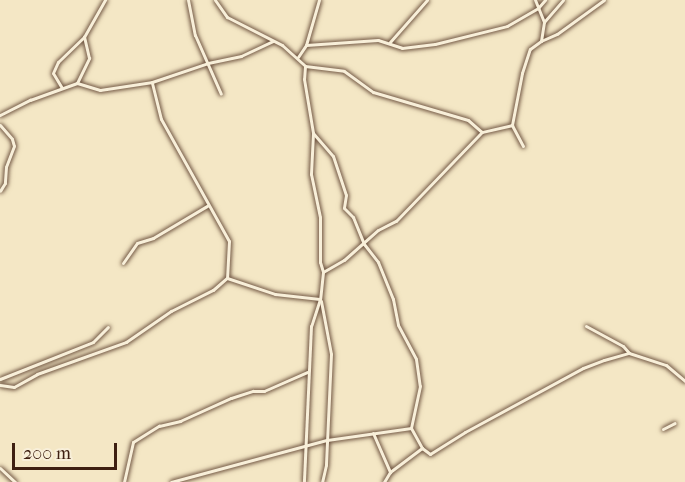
<!DOCTYPE html>
<style>
body{margin:0}
#map{position:relative;width:685px;height:482px;overflow:hidden;background:#f4e7c5;font-family:"IM FELL French Canon",serif}
div>[style]{position:absolute}
.roads{filter:drop-shadow(0 0 2px #6c513e) drop-shadow(0 0 2px #6c513e)}
.street>*{height:3px;margin:-1.5px;padding:0 1.5px;transform-origin:1.5px;border-radius:1.5px;background:#f8efd9}
span{translate:-50% -50%;white-space:nowrap;text-align:center;line-height:1.15;-webkit-text-stroke:4.5px #f8efd9;paint-order:stroke}
.scale{position:absolute;left:12px;top:443px;width:105px;height:27px;box-sizing:border-box;border:3px solid #3e1f11;border-top:0;padding-left:8px;font-size:18px;line-height:21px;white-space:nowrap;color:#3e1f11;-webkit-text-stroke:4px #f8efd9;paint-order:stroke}
</style>
<div id="map">
<div class="roads">
<div class="street">
<div style="left:188px;top:0;width:36px;rotate:79deg"></div>
<div style="left:195px;top:35px;width:64px;rotate:66.2deg"></div>
<div style="left:215px;top:0;width:21px;rotate:55deg"></div>
<div style="left:227px;top:17px;width:62px;rotate:27deg"></div>
<div style="left:282px;top:45px;width:31px;rotate:42deg"></div>
<div style="left:305px;top:66px;width:13px;rotate:94deg"></div>
<div style="left:304px;top:79px;width:55px;rotate:80.5deg"></div>
<div style="left:313px;top:133px;width:41px;rotate:92.8deg"></div>
<div style="left:311px;top:174px;width:44px;rotate:78.2deg"></div>
<div style="left:320px;top:217px;width:45px;rotate:90deg"></div>
<div style="left:320px;top:262px;width:10px;rotate:73deg"></div>
<div style="left:323px;top:272px;width:27px;rotate:96deg"></div>
<div style="left:320px;top:299px;width:28px;rotate:108deg"></div>
<div style="left:311px;top:326px;width:156px;rotate:92.6deg"></div>
<div style="left:544px;top:22px;width:29px;rotate:-49deg"></div>
<div style="left:541px;top:41px;width:17px;rotate:-24deg"></div>
<div style="left:557px;top:34px;width:58px;rotate:-35.9deg"></div>
<div style="left:390px;top:42px;width:56px;rotate:-48.6deg"></div>
<div style="left:306px;top:45px;width:72px;rotate:-4deg"></div>
<div style="left:378px;top:40px;width:25px;rotate:18deg"></div>
<div style="left:402px;top:48px;width:33px;rotate:-7deg"></div>
<div style="left:435px;top:44px;width:74px;rotate:-14deg"></div>
<div style="left:507px;top:26px;width:36px;rotate:-30deg"></div>
<div style="left:538px;top:8px;width:11px;rotate:-49deg"></div>
<div style="left:298px;top:57px;width:14px;rotate:-56deg"></div>
<div style="left:306px;top:45px;width:47px;rotate:-73.9deg"></div>
<div style="left:305px;top:66px;width:39px;rotate:7deg"></div>
<div style="left:344px;top:71px;width:36px;rotate:36deg"></div>
<div style="left:373px;top:92px;width:99px;rotate:16.4deg"></div>
<div style="left:468px;top:120px;width:18px;rotate:41deg"></div>
<div style="left:77px;top:83px;width:28px;rotate:-64deg"></div>
<div style="left:89px;top:58px;width:22px;rotate:-103deg"></div>
<div style="left:152px;top:83px;width:37px;rotate:76deg"></div>
<div style="left:161px;top:119px;width:140px;rotate:60.9deg"></div>
<div style="left:229px;top:241px;width:37px;rotate:93deg"></div>
<div style="left:62px;top:88px;width:17px;rotate:-121deg"></div>
<div style="left:53px;top:73px;width:12px;rotate:-66deg"></div>
<div style="left:58px;top:62px;width:36px;rotate:-44deg"></div>
<div style="left:84px;top:37px;width:43px;rotate:-60.4deg"></div>
<div style="left:0;top:115px;width:34px;rotate:-27deg"></div>
<div style="left:30px;top:100px;width:50px;rotate:-19.9deg"></div>
<div style="left:77px;top:83px;width:24px;rotate:17deg"></div>
<div style="left:100px;top:90px;width:53px;rotate:-8.7deg"></div>
<div style="left:152px;top:82px;width:59px;rotate:-18.7deg"></div>
<div style="left:208px;top:63px;width:34px;rotate:-12deg"></div>
<div style="left:241px;top:56px;width:35px;rotate:-25deg"></div>
<div style="left:0;top:125px;width:18px;rotate:49deg"></div>
<div style="left:12px;top:139px;width:7px;rotate:74deg"></div>
<div style="left:14px;top:146px;width:22px;rotate:111deg"></div>
<div style="left:6px;top:167px;width:16px;rotate:94deg"></div>
<div style="left:5px;top:183px;width:9px;rotate:122deg"></div>
<div style="left:313px;top:133px;width:30px;rotate:49deg"></div>
<div style="left:333px;top:156px;width:41px;rotate:71.6deg"></div>
<div style="left:346px;top:195px;width:13px;rotate:99deg"></div>
<div style="left:344px;top:208px;width:13px;rotate:45deg"></div>
<div style="left:353px;top:217px;width:29px;rotate:68deg"></div>
<div style="left:364px;top:244px;width:23px;rotate:52deg"></div>
<div style="left:378px;top:262px;width:40px;rotate:68deg"></div>
<div style="left:393px;top:299px;width:26px;rotate:79deg"></div>
<div style="left:398px;top:325px;width:38px;rotate:62deg"></div>
<div style="left:416px;top:359px;width:27px;rotate:82deg"></div>
<div style="left:420px;top:386px;width:43px;rotate:102.1deg"></div>
<div style="left:411px;top:428px;width:23px;rotate:61deg"></div>
<div style="left:422px;top:448px;width:10px;rotate:37deg"></div>
<div style="left:430px;top:454px;width:41px;rotate:-32.2deg"></div>
<div style="left:465px;top:432px;width:134px;rotate:-28.5deg"></div>
<div style="left:583px;top:368px;width:22px;rotate:-21deg"></div>
<div style="left:604px;top:360px;width:26px;rotate:-16deg"></div>
<div style="left:629px;top:353px;width:39px;rotate:18deg"></div>
<div style="left:666px;top:365px;width:25px;rotate:40deg"></div>
<div style="left:523px;top:146px;width:24px;rotate:-118deg"></div>
<div style="left:512px;top:125px;width:53px;rotate:-79.1deg"></div>
<div style="left:522px;top:73px;width:25px;rotate:-72deg"></div>
<div style="left:530px;top:49px;width:14px;rotate:-36deg"></div>
<div style="left:541px;top:41px;width:19px;rotate:-81deg"></div>
<div style="left:544px;top:22px;width:24px;rotate:-112deg"></div>
<div style="left:123px;top:263px;width:24px;rotate:-55deg"></div>
<div style="left:137px;top:243px;width:17px;rotate:-17deg"></div>
<div style="left:153px;top:238px;width:63px;rotate:-30.7deg"></div>
<div style="left:323px;top:272px;width:24px;rotate:-30deg"></div>
<div style="left:344px;top:260px;width:45px;rotate:-41.4deg"></div>
<div style="left:378px;top:230px;width:20px;rotate:-27deg"></div>
<div style="left:396px;top:221px;width:124px;rotate:-46deg"></div>
<div style="left:482px;top:132px;width:31px;rotate:-13deg"></div>
<div style="left:227px;top:278px;width:51px;rotate:18.4deg"></div>
<div style="left:275px;top:294px;width:45px;rotate:6.3deg"></div>
<div style="left:321px;top:301px;width:54px;rotate:79.3deg"></div>
<div style="left:331px;top:354px;width:111px;rotate:92.6deg"></div>
<div style="left:326px;top:465px;width:17px;rotate:103deg"></div>
<div style="left:586px;top:326px;width:42px;rotate:28.4deg"></div>
<div style="left:623px;top:346px;width:9px;rotate:49deg"></div>
<div style="left:0;top:379px;width:100px;rotate:-21.7deg"></div>
<div style="left:93px;top:342px;width:21px;rotate:-45deg"></div>
<div style="left:0;top:385px;width:14px;rotate:8deg"></div>
<div style="left:14px;top:387px;width:26px;rotate:-29deg"></div>
<div style="left:37px;top:374px;width:95px;rotate:-19.8deg"></div>
<div style="left:126px;top:342px;width:55px;rotate:-34.6deg"></div>
<div style="left:171px;top:311px;width:47px;rotate:-26.6deg"></div>
<div style="left:213px;top:290px;width:18px;rotate:-41deg"></div>
<div style="left:663px;top:429px;width:13px;rotate:-27deg"></div>
<div style="left:373px;top:433px;width:43px;rotate:66.4deg"></div>
<div style="left:0;top:468px;width:21px;rotate:43deg"></div>
<div style="left:124px;top:482px;width:41px;rotate:-77.3deg"></div>
<div style="left:133px;top:442px;width:31px;rotate:-32deg"></div>
<div style="left:159px;top:426px;width:22px;rotate:-13deg"></div>
<div style="left:180px;top:421px;width:56px;rotate:-24.3deg"></div>
<div style="left:231px;top:398px;width:23px;rotate:-18deg"></div>
<div style="left:253px;top:391px;width:11px"></div>
<div style="left:264px;top:391px;width:47px;rotate:-23.8deg"></div>
<div style="left:171px;top:482px;width:162px;rotate:-15.1deg"></div>
<div style="left:327px;top:440px;width:85px;rotate:-8.1deg"></div>
<div style="left:384px;top:482px;width:12px;rotate:-59deg"></div>
<div style="left:390px;top:472px;width:40px;rotate:-37deg"></div>
</div>
</div>
<div class="scale">200 m</div>
</div>
